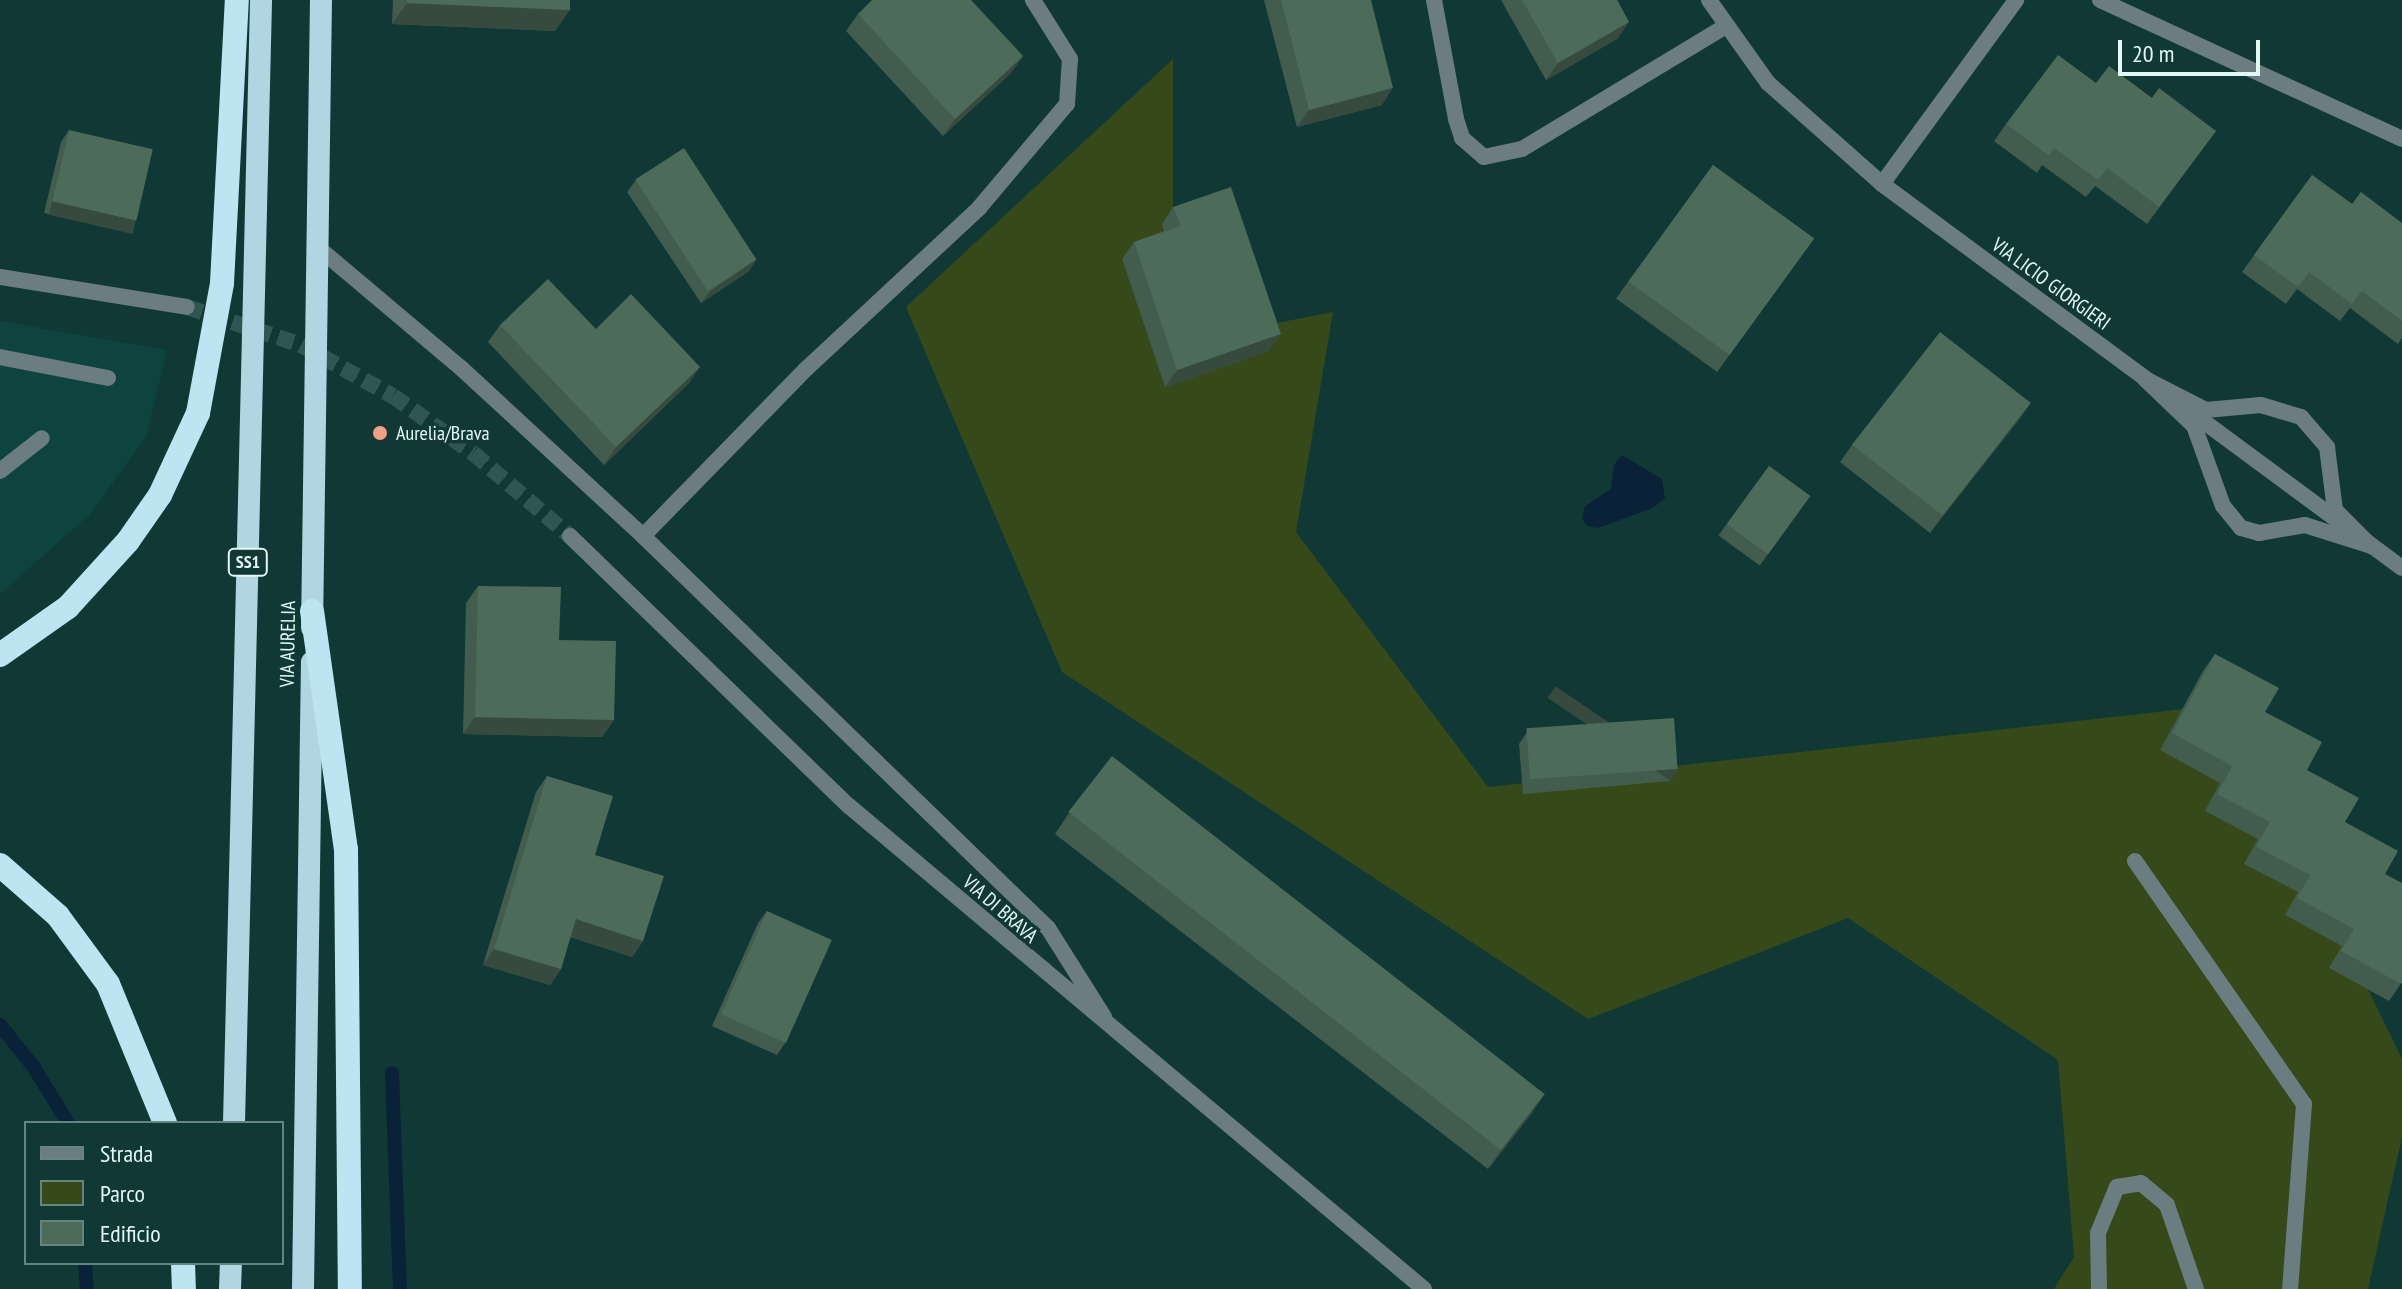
<!DOCTYPE html>
<style>
body{margin:0}
#map{position:relative;width:2402px;height:1289px;overflow:hidden;background:#103936;font-family:"PT Sans Narrow",sans-serif}
div>[style]{position:absolute}
.built>*{inset:0;background:#0d4440}
.green>*{inset:0;background:#364919}
.water>*{inset:0;background:#092238}
.stream>*{height:14px;margin:-7px;padding:0 7px;transform-origin:7px;border-radius:7px;background:#092238}
.tertiary-tunnel>*{height:16px;margin-top:-8px;transform-origin:0;background:repeating-linear-gradient(90deg,#305653 0 16px,transparent 0 24px)}
.service>*{height:16px;margin:-8px;padding:0 8px;transform-origin:8px;border-radius:8px;background:#6c7d81}
.minor>*{height:16px;margin:-8px;padding:0 8px;transform-origin:8px;border-radius:8px;background:#6c7d81}
.tertiary>*{height:16px;margin:-8px;padding:0 8px;transform-origin:8px;border-radius:8px;background:#6c7d81}
.trunk>*{height:22px;margin:-11px;padding:0 11px;transform-origin:11px;border-radius:11px;background:#b1d6e1}
.motorway>*{height:24px;margin:-12px;padding:0 12px;transform-origin:12px;border-radius:12px;background:#bce5f1}
.wall>*{inset:0;background:#425c4d;transform-origin:0 0}
.shaded-wall>*{inset:0;background:#364b3e;transform-origin:0 0}
.building>*{inset:0;background:#4d6b59;transform-origin:0 0}
.dots>*{width:22px;height:22px;translate:-50% -50%;box-sizing:border-box;border:4px solid #103936;border-radius:50%}
span{translate:-50% -50%;white-space:nowrap;text-align:center;line-height:1.15;-webkit-text-stroke:7px #103936;paint-order:stroke}
.shield-label span{padding:2px 6px;background:#103936;border:2px solid;border-radius:6px;-webkit-text-stroke-width:0}
.shield-label{font-size:18px;color:#e2f8f5;font-weight:700}
.street-label{font-size:20px;color:#e2f8f5}
.poi-label{font-size:20px;color:#e2f8f5}
.left{translate:0 -50%;text-align:left}
.legend{position:absolute;left:24px;top:1121px;width:260px;height:144px;box-sizing:border-box;background:#103936;border:2px solid #648582;margin:0;padding:10px 14px;list-style:none;font-size:24px;color:#e2f8f5}
.legend li{display:flex;align-items:center;gap:16px;height:40px}
.legend b{width:40px;border:2px solid #648582}
.scale{position:absolute;left:2118px;top:40px;width:142px;height:36px;box-sizing:border-box;border:4px solid #e2f8f5;border-top:0;padding-left:10px;font-size:24px;line-height:28px;white-space:nowrap;color:#e2f8f5;-webkit-text-stroke:6px #103936;paint-order:stroke}
</style>
<div id="map">
<div class="built">
<div style="clip-path:polygon(0 321px,167px 350px,146px 437px,90px 514px,0 594px)"></div>
</div>
<div class="green">
<div style="clip-path:polygon(1173px 59px,1173px 343px,1333px 312px,1296px 532px,1488px 787px,2229px 704px,2402px 1059px,2402px 1137px,2368px 1289px,2054px 1289px,2074px 1257px,2058px 1060px,1848px 918px,1588px 1019px,1062px 672px,906px 307px)"></div>
</div>
<div class="water">
<div style="clip-path:polygon(1622px 455px,1662px 479px,1665px 498px,1653px 508px,1598px 528px,1587px 526px,1582px 518px,1585px 506px,1611px 489px,1614px 465px)"></div>
</div>
<div class="stream">
<div style="left:0;top:1025px;width:53px;rotate:51.2deg"></div>
<div style="left:33px;top:1066px;width:67px;rotate:58.4deg"></div>
<div style="left:392px;top:1073px;width:216px;rotate:87.9deg"></div>
<div style="left:85px;top:1263px;width:26px;rotate:86deg"></div>
</div>
<div class="tertiary-tunnel">
<div style="left:187px;top:307px;width:120px;rotate:18.4deg"></div>
<div style="left:301px;top:345px;width:105px;rotate:29deg"></div>
<div style="left:393px;top:396px;width:98px;rotate:35.5deg"></div>
<div style="left:473px;top:453px;width:128px;rotate:40.6deg"></div>
</div>
<div class="service">
<div style="left:1434px;top:0;width:121px;rotate:79.5deg"></div>
<div style="left:1456px;top:119px;width:20px;rotate:72deg"></div>
<div style="left:1462px;top:138px;width:29px;rotate:41deg"></div>
<div style="left:1484px;top:157px;width:39px;rotate:-12deg"></div>
<div style="left:1522px;top:149px;width:236px;rotate:-31.1deg"></div>
<div style="left:0;top:357px;width:110px;rotate:11deg"></div>
<div style="left:2145px;top:379px;width:68px;rotate:26.9deg"></div>
<div style="left:2206px;top:410px;width:55px;rotate:-5.2deg"></div>
<div style="left:2261px;top:405px;width:42px;rotate:16.7deg"></div>
<div style="left:2301px;top:417px;width:40px;rotate:49deg"></div>
<div style="left:2327px;top:447px;width:64px;rotate:82.8deg"></div>
<div style="left:2335px;top:510px;width:51px;rotate:45deg"></div>
<div style="left:2371px;top:546px;width:69px;rotate:-162.3deg"></div>
<div style="left:2305px;top:525px;width:47px;rotate:170.1deg"></div>
<div style="left:2259px;top:533px;width:19px;rotate:-164deg"></div>
<div style="left:2241px;top:528px;width:28px;rotate:-129deg"></div>
<div style="left:2223px;top:506px;width:85px;rotate:-109.9deg"></div>
<div style="left:2194px;top:426px;width:68px;rotate:-136.2deg"></div>
<div style="left:0;top:471px;width:53px;rotate:-38.2deg"></div>
<div style="left:643px;top:536px;width:233px;rotate:-45.7deg"></div>
<div style="left:806px;top:369px;width:236px;rotate:-42.9deg"></div>
<div style="left:979px;top:208px;width:136px;rotate:-49.8deg"></div>
<div style="left:1067px;top:104px;width:45px;rotate:-86.2deg"></div>
<div style="left:1070px;top:59px;width:70px;rotate:-122.1deg"></div>
<div style="left:2135px;top:861px;width:296px;rotate:55.2deg"></div>
<div style="left:2304px;top:1104px;width:186px;rotate:94.3deg"></div>
<div style="left:2099px;top:1289px;width:56px;rotate:-91deg"></div>
<div style="left:2098px;top:1233px;width:50px;rotate:-67.6deg"></div>
<div style="left:2117px;top:1187px;width:24px;rotate:-9deg"></div>
<div style="left:2141px;top:1183px;width:34px;rotate:40deg"></div>
<div style="left:2167px;top:1205px;width:89px;rotate:71deg"></div>
</div>
<div class="minor">
<div style="left:1709px;top:0;width:102px;rotate:54.6deg"></div>
<div style="left:1768px;top:83px;width:152px;rotate:41.5deg"></div>
<div style="left:1882px;top:184px;width:646px;rotate:36.44deg"></div>
<div style="left:2100px;top:0;width:332px;rotate:24.7deg"></div>
<div style="left:1882px;top:184px;width:228px;rotate:-53.9deg"></div>
</div>
<div class="tertiary">
<div style="left:315px;top:245px;width:191px;rotate:40.1deg"></div>
<div style="left:461px;top:368px;width:248px;rotate:42.7deg"></div>
<div style="left:643px;top:536px;width:564px;rotate:44.07deg"></div>
<div style="left:1048px;top:928px;width:105px;rotate:57.8deg"></div>
<div style="left:0;top:277px;width:189px;rotate:9.1deg"></div>
<div style="left:570px;top:536px;width:388px;rotate:44.1deg"></div>
<div style="left:849px;top:806px;width:751px;rotate:40.03deg"></div>
</div>
<div class="trunk">
<div style="left:312px;top:628px;width:628px;rotate:-89.18deg"></div>
<div style="left:234px;top:1123px;width:1123px;rotate:-88.62deg"></div>
<div style="left:230px;top:1289px;width:26px;rotate:-88deg"></div>
<div style="left:303px;top:1289px;width:627px;rotate:-89.18deg"></div>
</div>
<div class="motorway">
<div style="left:312px;top:611px;width:240px;rotate:81.9deg"></div>
<div style="left:346px;top:849px;width:440px;rotate:89.5deg"></div>
<div style="left:0;top:655px;width:83px;rotate:-35.2deg"></div>
<div style="left:68px;top:607px;width:89px;rotate:-47.7deg"></div>
<div style="left:128px;top:541px;width:56px;rotate:-55.2deg"></div>
<div style="left:160px;top:495px;width:90px;rotate:-65.1deg"></div>
<div style="left:198px;top:413px;width:132px;rotate:-79.5deg"></div>
<div style="left:222px;top:283px;width:283px;rotate:-87deg"></div>
<div style="left:0;top:865px;width:77px;rotate:41.3deg"></div>
<div style="left:58px;top:916px;width:84px;rotate:53.7deg"></div>
<div style="left:108px;top:984px;width:150px;rotate:67.7deg"></div>
<div style="left:183px;top:1263px;width:26px;rotate:88deg"></div>
</div>
<div class="wall">
<div style="clip-path:polygon(393px 0,570px 0,555px 31px,392px 24px)"></div>
<div style="clip-path:polygon(1264px 0,1371px 0,1382px 105px,1297px 127px)"></div>
<div style="clip-path:polygon(1501px 0,1617px 0,1629px 22px,1617px 39px,1546px 80px)"></div>
<div style="clip-path:polygon(858px 14px,1023px 56px,1011px 73px,943px 136px,846px 31px)"></div>
<div style="clip-path:polygon(2096px 83px,2152px 98px,2216px 131px,2147px 224px,2095px 186px,2086px 197px,2042px 165px,2037px 173px,1994px 141px,2006px 124px)"></div>
<div style="clip-path:polygon(69px 130px,136px 220px,128px 232px,44px 213px,61px 142px)"></div>
<div style="left:1713px;top:165px;width:125px;height:165px;rotate:36deg"></div>
<div style="clip-path:polygon(2312px 175px,2352px 204px,2402px 223px,2402px 338px,2398px 344px,2350px 308px,2340px 321px,2297px 289px,2286px 304px,2242px 272px)"></div>
<div style="clip-path:polygon(636px 180px,749px 271px,701px 303px,627px 192px)"></div>
<div style="clip-path:polygon(1173px 207px,1269px 351px,1165px 387px,1122px 259px,1134px 242px,1164px 231px,1162px 224px)"></div>
<div style="clip-path:polygon(500px 325px,596px 329px,700px 367px,688px 384px,604px 465px,488px 342px)"></div>
<div style="clip-path:polygon(2031px 403px,1930px 533px,1840px 462px,1852px 445px)"></div>
<div style="left:1769px;top:466px;width:51px;height:86px;rotate:36deg"></div>
<div style="clip-path:polygon(478px 586px,559px 640px,614px 720px,602px 737px,463px 734px,466px 603px)"></div>
<div style="clip-path:polygon(2215px 654px,2265px 712px,2345px 822px,2385px 874px,2402px 982px,2389px 1001px,2329px 968px,2342px 946px,2285px 915px,2298px 892px,2244px 864px,2258px 839px,2205px 811px,2220px 783px,2160px 750px,2203px 671px)"></div>
<div style="clip-path:polygon(1527px 732px,1678px 769px,1670px 781px,1523px 794px,1519px 744px)"></div>
<div style="clip-path:polygon(547px 776px,643px 941px,632px 957px,570px 937px,561px 969px,550px 985px,483px 965px,536px 792px)"></div>
<div style="clip-path:polygon(1069px 813px,1532px 1113px,1488px 1169px,1055px 834px)"></div>
<div style="clip-path:polygon(767px 911px,785px 1043px,777px 1055px,712px 1026px,758px 923px)"></div>
</div>
<div class="shaded-wall">
<div style="clip-path:polygon(407px 3px,570px 10px,555px 31px,392px 24px)"></div>
<div style="clip-path:polygon(1629px 22px,1617px 39px,1546px 80px,1558px 63px)"></div>
<div style="clip-path:polygon(1023px 56px,1011px 73px,943px 136px,955px 119px)"></div>
<div style="clip-path:polygon(1393px 88px,1382px 105px,1297px 127px,1309px 110px)"></div>
<div style="left:52px;top:201px;width:86px;height:14px;rotate:13deg"></div>
<div style="clip-path:polygon(757px 259px,749px 271px,701px 303px,710px 291px)"></div>
<div style="clip-path:polygon(1281px 334px,1269px 351px,1165px 387px,1177px 370px)"></div>
<div style="clip-path:polygon(700px 367px,688px 384px,604px 465px,616px 447px)"></div>
<div style="clip-path:polygon(2031px 403px,2019px 420px,1930px 533px,1942px 516px)"></div>
<div style="clip-path:polygon(475px 717px,614px 720px,602px 737px,463px 734px)"></div>
<div style="left:1678px;top:769px;width:14px;height:148px;rotate:124deg"></div>
<div style="clip-path:polygon(576px 919px,643px 941px,632px 957px,565px 935px)"></div>
<div style="clip-path:polygon(494px 949px,561px 969px,550px 985px,483px 965px)"></div>
<div style="clip-path:polygon(1547px 1091px,1532px 1113px,1488px 1169px,1503px 1147px)"></div>
</div>
<div class="building">
<div style="clip-path:polygon(407px 0,570px 0,570px 10px,407px 3px)"></div>
<div style="clip-path:polygon(872px 0,971px 0,1023px 56px,955px 119px,858px 14px)"></div>
<div style="clip-path:polygon(1281px 0,1371px 0,1393px 88px,1309px 110px)"></div>
<div style="clip-path:polygon(1522px 0,1617px 0,1629px 22px,1558px 63px)"></div>
<div style="clip-path:polygon(2058px 55px,2096px 83px,2109px 66px,2152px 98px,2159px 88px,2216px 131px,2159px 207px,2107px 168px,2098px 180px,2054px 148px,2049px 156px,2006px 124px)"></div>
<div style="left:69px;top:130px;width:86px;height:73px;rotate:13deg"></div>
<div style="left:684px;top:148px;width:133px;height:58px;rotate:57deg"></div>
<div style="left:1713px;top:165px;width:125px;height:144px;rotate:36deg"></div>
<div style="clip-path:polygon(2312px 175px,2352px 204px,2361px 192px,2402px 223px,2402px 321px,2362px 291px,2352px 304px,2309px 272px,2298px 287px,2254px 255px)"></div>
<div style="clip-path:polygon(1231px 187px,1281px 334px,1177px 370px,1134px 242px,1181px 226px,1173px 207px)"></div>
<div style="clip-path:polygon(548px 279px,596px 329px,631px 294px,700px 367px,616px 447px,500px 325px)"></div>
<div style="left:1940px;top:332px;width:115px;height:143px;rotate:38deg"></div>
<div style="left:1769px;top:466px;width:51px;height:72px;rotate:36deg"></div>
<div style="clip-path:polygon(478px 586px,561px 587px,559px 640px,616px 641px,614px 720px,475px 717px)"></div>
<div style="clip-path:polygon(2215px 654px,2279px 688px,2265px 712px,2322px 742px,2307px 770px,2359px 798px,2345px 822px,2398px 851px,2385px 874px,2402px 883px,2402px 982px,2401px 984px,2341px 951px,2354px 929px,2297px 898px,2310px 875px,2256px 847px,2270px 822px,2217px 794px,2232px 766px,2172px 733px)"></div>
<div style="left:1674px;top:718px;width:51px;height:148px;rotate:86deg"></div>
<div style="left:1112px;top:756px;width:549px;height:71px;rotate:38deg"></div>
<div style="clip-path:polygon(547px 776px,613px 796px,595px 855px,664px 876px,643px 941px,576px 919px,561px 969px,494px 949px)"></div>
<div style="left:767px;top:911px;width:71px;height:113px;rotate:24deg"></div>
</div>
<div class="dots">
<div style="left:380px;top:433px;background:#f39f84"></div>
</div>
<div class="shield-label">
<span style="left:248px;top:562px">SS1</span>
</div>
<div class="street-label">
<span style="left:2051px;top:284px;rotate:36deg">VIA LICIO GIORGIERI</span>
<span style="left:288px;top:644px;rotate:-89deg">VIA AURELIA</span>
<span style="left:1000px;top:909px;rotate:41deg">VIA DI BRAVA</span>
</div>
<div class="poi-label">
<span class="left" style="left:396px;top:433px">Aurelia/Brava</span>
</div>
<ul class="legend">
<li><b style="height:10px;background:#6c7d81"></b>Strada</li>
<li><b style="height:22px;background:#364919"></b>Parco</li>
<li><b style="height:22px;background:#4d6b59"></b>Edificio</li>
</ul>
<div class="scale">20 m</div>
</div>
